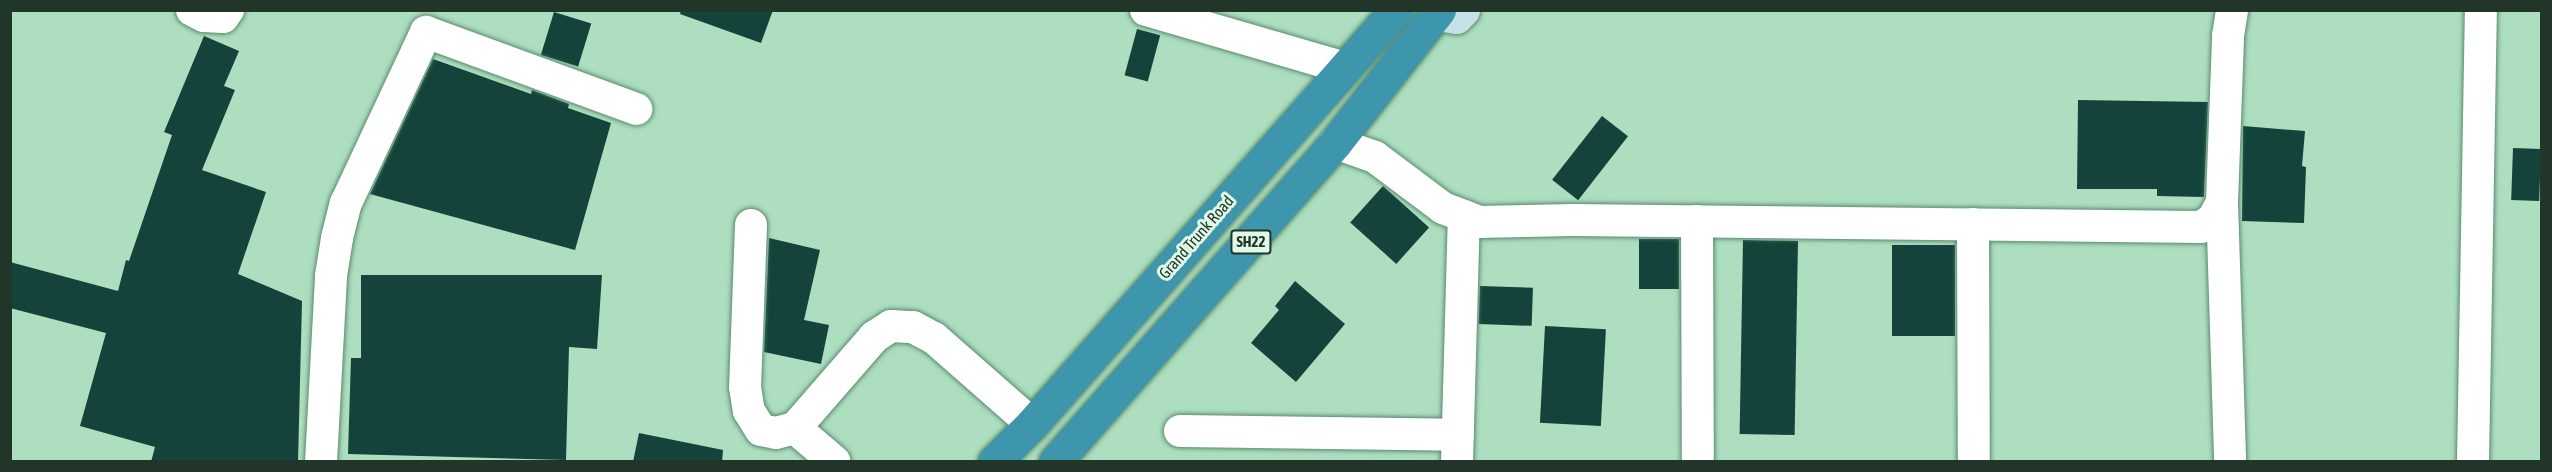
<!DOCTYPE html>
<style>
body{margin:0}
#map{position:relative;width:2552px;height:472px;overflow:hidden;background:#acdebf;font-family:"Asap Condensed",sans-serif}
div>[style]{position:absolute}
.building>*{inset:0;background:#13433a;transform-origin:0 0}
.roads{filter:drop-shadow(0 0 2px #5b8a6e) drop-shadow(0 0 2px #5b8a6e)}
.street>*{height:32px;margin:-16px;padding:0 16px;transform-origin:16px;border-radius:16px;background:#fff}
.secondary>*{height:33px;margin:-16.5px;padding:0 16.5px;transform-origin:16.5px;border-radius:16.5px;background:#c5e0e6}
.highway>*{height:33px;margin:-16.5px;padding:0 16.5px;transform-origin:16.5px;border-radius:16.5px;background:#3d96ac}
span{translate:-50% -50%;white-space:nowrap;text-align:center;line-height:1.15;-webkit-text-stroke:6px #dff8e8;paint-order:stroke}
.shield-label span{padding:2px 4px;background:#dff8e8;border:2px solid;border-radius:4px;-webkit-text-stroke-width:0}
.shield-label{font-size:15px;color:#213529;font-weight:700}
.street-label{font-size:16px;color:#213529}
.frame{position:absolute;inset:0;border:12px solid #213529;pointer-events:none}
</style>
<div id="map">
<div class="building">
<div style="clip-path:polygon(681px 10px,773px 10px,761px 43px,680px 14px)"></div>
<div style="left:554px;top:12px;width:39px;height:45px;rotate:17deg"></div>
<div style="left:1137px;top:29px;width:24px;height:48px;rotate:15deg"></div>
<div style="clip-path:polygon(204px 36px,239px 51px,224px 86px,235px 90px,202px 170px,266px 192px,238px 274px,302px 301px,298px 462px,151px 462px,155px 447px,80px 426px,106px 333px,10px 308px,10px 262px,118px 291px,126px 260px,129px 261px,172px 135px,164px 132px)"></div>
<div style="clip-path:polygon(433px 59px,531px 94px,532px 90px,569px 104px,568px 108px,611px 123px,575px 250px,370px 194px)"></div>
<div style="clip-path:polygon(2078px 100px,2208px 102px,2204px 197px,2157px 196px,2157px 189px,2077px 189px)"></div>
<div style="left:1602px;top:116px;width:33px;height:81px;rotate:38deg"></div>
<div style="clip-path:polygon(2243px 126px,2305px 131px,2302px 166px,2306px 167px,2304px 223px,2242px 221px)"></div>
<div style="left:2513px;top:148px;width:28px;height:52px;rotate:2deg"></div>
<div style="left:1383px;top:186px;width:62px;height:49px;rotate:42deg"></div>
<div style="clip-path:polygon(769px 238px,820px 250px,804px 320px,829px 325px,821px 364px,764px 352px)"></div>
<div style="left:1639px;top:239px;width:40px;height:50px"></div>
<div style="left:1743px;top:240px;width:55px;height:194px;rotate:1deg"></div>
<div style="left:1892px;top:245px;width:63px;height:91px"></div>
<div style="clip-path:polygon(361px 275px,602px 275px,597px 349px,569px 347px,566px 460px,348px 454px,351px 358px,361px 358px)"></div>
<div style="clip-path:polygon(1295px 281px,1345px 324px,1296px 382px,1251px 343px,1279px 310px,1275px 306px)"></div>
<div style="left:1480px;top:286px;width:53px;height:38px;rotate:2deg"></div>
<div style="left:1545px;top:326px;width:61px;height:97px;rotate:3deg"></div>
<div style="clip-path:polygon(639px 433px,723px 450px,722px 462px,633px 462px)"></div>
</div>
<div class="roads">
<div class="street">
<div style="left:192px;top:10px;width:13px;rotate:27deg"></div>
<div style="left:204px;top:16px;width:19px;rotate:3deg"></div>
<div style="left:223px;top:17px;width:9px;rotate:-54deg"></div>
<div style="left:1146px;top:10px;width:208px;rotate:16.2deg"></div>
<div style="left:1335px;top:143px;width:42px;rotate:19.3deg"></div>
<div style="left:1375px;top:157px;width:85px;rotate:36.9deg"></div>
<div style="left:1443px;top:208px;width:39px;rotate:21deg"></div>
<div style="left:1479px;top:222px;width:94px;rotate:-1.2deg"></div>
<div style="left:1573px;top:220px;width:628px;rotate:0.64deg"></div>
<div style="left:2201px;top:227px;width:14px;rotate:-34deg"></div>
<div style="left:2213px;top:219px;width:19px;rotate:-62deg"></div>
<div style="left:2222px;top:202px;width:166px;rotate:-87.9deg"></div>
<div style="left:2228px;top:36px;width:26px;rotate:-81deg"></div>
<div style="left:2222px;top:202px;width:260px;rotate:88.2deg"></div>
<div style="left:1697px;top:221px;width:241px;rotate:89.8deg"></div>
<div style="left:1973px;top:224px;width:238px;rotate:89.8deg"></div>
<div style="left:751px;top:225px;width:162px;rotate:92.1deg"></div>
<div style="left:745px;top:387px;width:24px;rotate:81deg"></div>
<div style="left:749px;top:411px;width:22px;rotate:58deg"></div>
<div style="left:761px;top:430px;width:15px;rotate:11deg"></div>
<div style="left:776px;top:433px;width:20px;rotate:-15deg"></div>
<div style="left:795px;top:428px;width:121px;rotate:-49deg"></div>
<div style="left:874px;top:337px;width:20px;rotate:-33deg"></div>
<div style="left:891px;top:326px;width:22px;rotate:3deg"></div>
<div style="left:913px;top:327px;width:24px;rotate:28deg"></div>
<div style="left:934px;top:338px;width:130px;rotate:41.3deg"></div>
<div style="left:795px;top:428px;width:52px;rotate:40.4deg"></div>
<div style="left:1180px;top:431px;width:278px;rotate:0.8deg"></div>
<div style="left:321px;top:462px;width:186px;rotate:-86.9deg"></div>
<div style="left:331px;top:276px;width:38px;rotate:-81deg"></div>
<div style="left:337px;top:238px;width:36px;rotate:-76deg"></div>
<div style="left:346px;top:203px;width:189px;rotate:-64.9deg"></div>
<div style="left:426px;top:32px;width:224px;rotate:20.1deg"></div>
<div style="left:1457px;top:462px;width:246px;rotate:-88.4deg"></div>
<div style="left:2473px;top:462px;width:452px;rotate:-89deg"></div>
</div>
<div class="secondary">
<div style="left:1437px;top:14px;width:19px;rotate:9deg"></div>
<div style="left:1456px;top:17px;width:10px;rotate:-45deg"></div>
</div>
<div class="highway">
<div style="left:994px;top:462px;width:54px;rotate:-45deg"></div>
<div style="left:1032px;top:424px;width:551px;rotate:-48.68deg"></div>
<div style="left:1055px;top:462px;width:424px;rotate:-48.7deg"></div>
<div style="left:1335px;top:143px;width:169px;rotate:-52deg"></div>
</div>
</div>
<div class="shield-label">
<span style="left:1251px;top:242px">SH22</span>
</div>
<div class="street-label">
<span style="left:1196px;top:237px;rotate:-49deg">Grand Trunk Road</span>
</div>
<div class="frame"></div>
</div>
